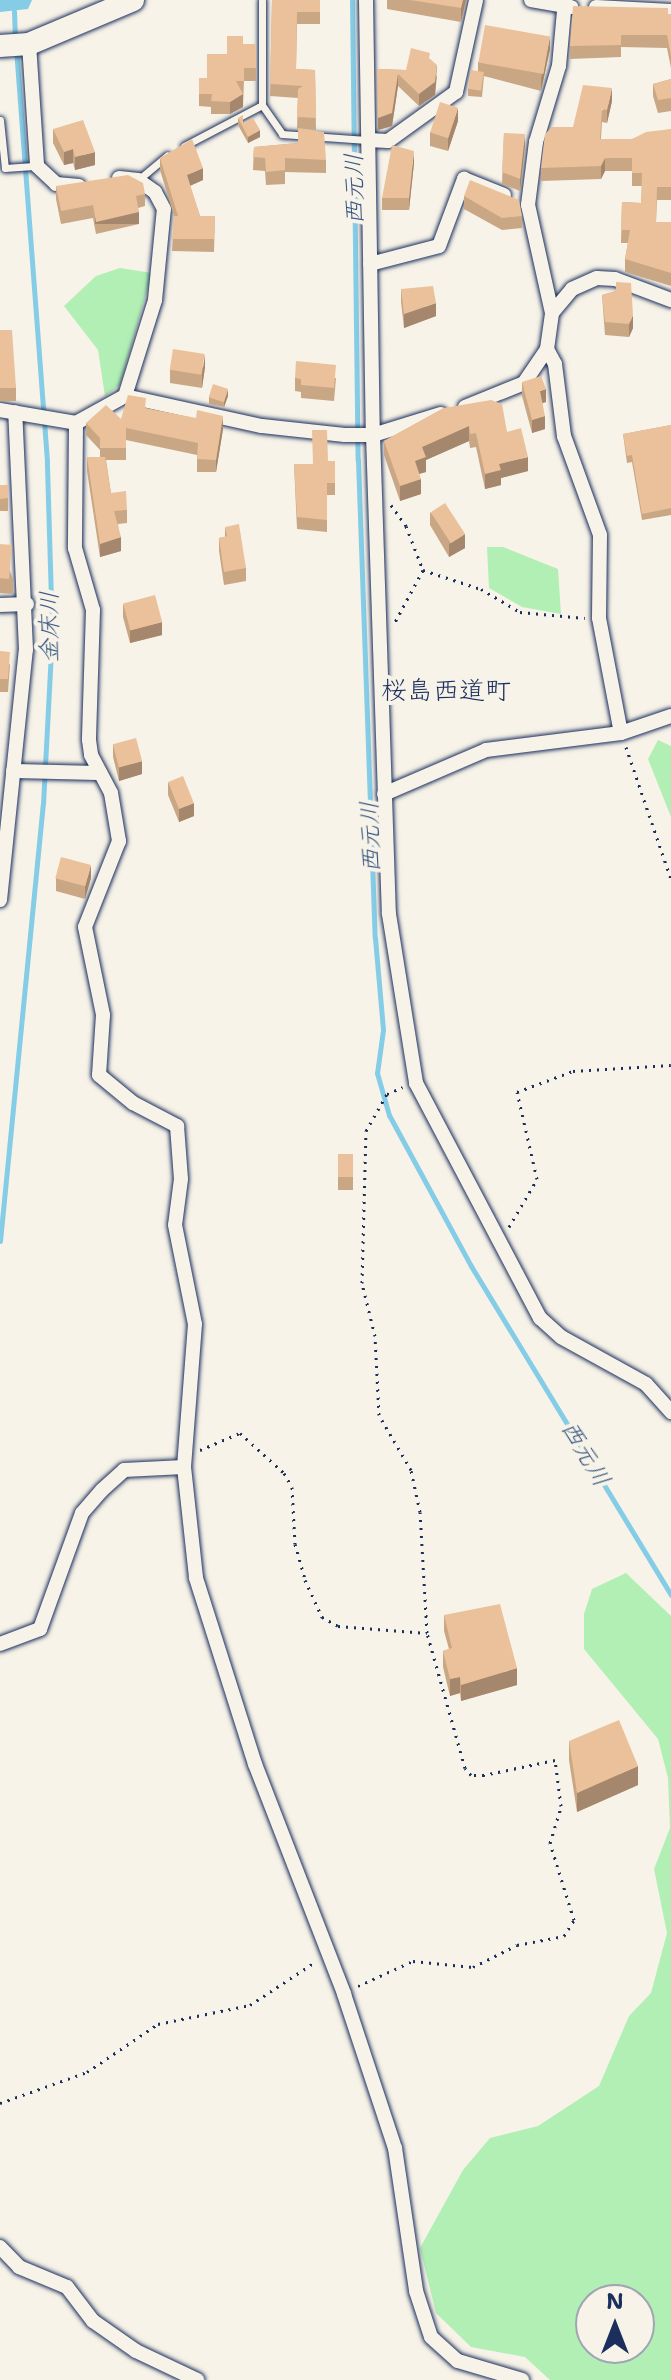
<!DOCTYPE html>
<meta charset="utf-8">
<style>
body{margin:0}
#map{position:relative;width:671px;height:2380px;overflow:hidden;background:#f7f3e8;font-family:"Shantell Sans","Klee One",sans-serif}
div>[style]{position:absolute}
.green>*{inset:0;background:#b2efb5}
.water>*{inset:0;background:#85cde6}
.stream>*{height:5px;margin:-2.5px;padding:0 2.5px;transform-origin:2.5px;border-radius:2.5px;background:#85cde6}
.path>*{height:3px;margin-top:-1.5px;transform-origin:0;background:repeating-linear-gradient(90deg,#1b2f5e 0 2px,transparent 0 8px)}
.roads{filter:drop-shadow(0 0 2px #1b2f5e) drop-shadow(0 0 2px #1b2f5e)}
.service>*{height:7px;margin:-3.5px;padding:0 3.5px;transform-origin:3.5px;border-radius:3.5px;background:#f7f3e8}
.minor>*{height:14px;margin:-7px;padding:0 7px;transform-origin:7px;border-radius:7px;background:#f7f3e8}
.primary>*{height:22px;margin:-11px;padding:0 11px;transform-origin:11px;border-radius:11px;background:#f7f3e8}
.wall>*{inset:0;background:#c9a684;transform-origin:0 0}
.shaded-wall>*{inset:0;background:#a4876c;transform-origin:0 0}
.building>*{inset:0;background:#eac19a;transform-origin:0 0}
span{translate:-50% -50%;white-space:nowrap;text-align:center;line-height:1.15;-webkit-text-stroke:8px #f7f3e8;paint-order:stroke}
.water-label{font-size:24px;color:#365680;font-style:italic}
.quarter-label{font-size:26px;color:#1b2f5e}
.north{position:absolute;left:575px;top:2284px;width:80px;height:80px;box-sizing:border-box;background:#f7f3e8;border:2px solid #9fa5b1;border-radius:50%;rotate:0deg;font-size:22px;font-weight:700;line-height:32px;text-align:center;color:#1b2f5e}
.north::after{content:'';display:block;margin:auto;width:28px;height:36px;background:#1b2f5e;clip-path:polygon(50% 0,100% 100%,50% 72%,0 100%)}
</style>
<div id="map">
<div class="green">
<div style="clip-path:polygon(120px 268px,152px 273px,120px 385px,105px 396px,98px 350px,64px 306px,96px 276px)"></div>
<div style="clip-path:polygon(487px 547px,503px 547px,558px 569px,561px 614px,522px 607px,489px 588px)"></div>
<div style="clip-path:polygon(658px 740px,671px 746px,671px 817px,648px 759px)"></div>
<div style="clip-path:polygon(evenodd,626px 1573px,671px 1616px,671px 2380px,550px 2380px,525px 2357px,471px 2347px,436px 2313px,420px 2248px,463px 2170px,490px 2138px,538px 2126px,599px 2086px,629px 2016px,651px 1993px,667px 1933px,654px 1869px,670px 1828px,668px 1778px,658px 1739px,584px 1649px,584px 1614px,592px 1589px,626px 1573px,591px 2300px,639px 2300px,639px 2348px,591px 2348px,591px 2300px)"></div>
</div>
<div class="water">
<div style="clip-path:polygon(0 0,32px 0,28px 9px,0 12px)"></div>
</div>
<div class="stream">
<div style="left:352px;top:0;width:460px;rotate:89.3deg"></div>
<div style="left:358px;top:460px;width:478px;rotate:88deg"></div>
<div style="left:375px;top:938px;width:92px;rotate:85deg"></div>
<div style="left:383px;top:1030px;width:43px;rotate:97.9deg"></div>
<div style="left:377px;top:1073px;width:44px;rotate:74.1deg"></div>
<div style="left:389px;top:1115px;width:172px;rotate:61.5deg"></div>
<div style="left:471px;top:1266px;width:385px;rotate:58.7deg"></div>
<div style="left:14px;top:11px;width:29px;rotate:88deg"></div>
<div style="left:0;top:1241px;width:439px;rotate:-84.4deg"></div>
<div style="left:43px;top:804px;width:170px;rotate:-87deg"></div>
<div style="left:52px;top:634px;width:173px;rotate:-91.7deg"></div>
<div style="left:47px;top:461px;width:412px;rotate:-94.3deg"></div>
</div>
<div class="path">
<div style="left:391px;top:505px;width:26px;rotate:54deg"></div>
<div style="left:406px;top:526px;width:47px;rotate:68.9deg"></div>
<div style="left:423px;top:570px;width:59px;rotate:118.3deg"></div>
<div style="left:423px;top:570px;width:61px;rotate:18.1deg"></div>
<div style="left:481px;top:589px;width:45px;rotate:30.5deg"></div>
<div style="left:520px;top:612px;width:65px;rotate:5.3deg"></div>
<div style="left:626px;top:747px;width:139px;rotate:71.2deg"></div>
<div style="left:509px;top:1227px;width:56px;rotate:-59.7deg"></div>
<div style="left:537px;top:1179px;width:89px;rotate:-102.9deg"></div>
<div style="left:517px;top:1092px;width:60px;rotate:-20.6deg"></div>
<div style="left:573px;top:1071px;width:98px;rotate:-3.5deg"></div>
<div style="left:200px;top:1450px;width:43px;rotate:-23deg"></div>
<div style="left:240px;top:1433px;width:59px;rotate:42.3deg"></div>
<div style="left:284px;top:1473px;width:16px;rotate:60deg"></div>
<div style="left:292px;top:1487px;width:57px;rotate:87deg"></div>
<div style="left:295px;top:1544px;width:37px;rotate:74deg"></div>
<div style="left:305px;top:1580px;width:41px;rotate:65.3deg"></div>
<div style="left:322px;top:1617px;width:18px;rotate:29deg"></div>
<div style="left:338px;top:1626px;width:89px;rotate:4.5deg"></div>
<div style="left:358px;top:1986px;width:60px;rotate:-24.4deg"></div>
<div style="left:413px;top:1961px;width:60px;rotate:5.7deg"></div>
<div style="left:473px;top:1967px;width:49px;rotate:-26.6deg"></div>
<div style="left:517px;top:1945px;width:48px;rotate:-10.8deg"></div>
<div style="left:564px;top:1936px;width:19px;rotate:-58deg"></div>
<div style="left:574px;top:1920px;width:81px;rotate:-107.3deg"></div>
<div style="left:550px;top:1843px;width:39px;rotate:-73deg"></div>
<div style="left:561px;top:1806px;width:46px;rotate:-97.4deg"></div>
<div style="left:555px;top:1760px;width:73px;rotate:168.1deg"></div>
<div style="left:484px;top:1775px;width:13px;rotate:180deg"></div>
<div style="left:471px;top:1775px;width:9px;rotate:-131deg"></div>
<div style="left:465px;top:1768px;width:140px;rotate:-105.7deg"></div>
<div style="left:427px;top:1633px;width:121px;rotate:-93.3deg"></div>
<div style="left:420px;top:1512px;width:43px;rotate:-102.1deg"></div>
<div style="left:411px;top:1470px;width:64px;rotate:-120.2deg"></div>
<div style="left:379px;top:1415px;width:79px;rotate:-92.9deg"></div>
<div style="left:375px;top:1336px;width:55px;rotate:-103.8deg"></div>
<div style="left:362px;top:1283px;width:152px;rotate:-88.5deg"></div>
<div style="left:366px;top:1131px;width:43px;rotate:-60.4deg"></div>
<div style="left:387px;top:1094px;width:17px;rotate:-24deg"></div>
<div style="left:0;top:2103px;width:92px;rotate:-19.6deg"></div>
<div style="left:87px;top:2072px;width:86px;rotate:-34.1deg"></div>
<div style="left:158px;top:2024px;width:94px;rotate:-11.7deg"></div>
<div style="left:250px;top:2005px;width:78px;rotate:-33.5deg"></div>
</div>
<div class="roads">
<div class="service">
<div style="left:262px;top:0;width:105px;rotate:90deg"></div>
<div style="left:262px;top:105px;width:35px;rotate:55deg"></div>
<div style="left:282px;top:134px;width:85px;rotate:4deg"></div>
<div style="left:0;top:120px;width:48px;rotate:84.1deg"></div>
<div style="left:5px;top:168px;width:32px;rotate:-4deg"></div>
<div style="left:184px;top:146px;width:88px;rotate:-27.7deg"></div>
<div style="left:138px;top:180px;width:38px;rotate:-40deg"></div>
</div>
<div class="minor">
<div style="left:366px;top:0;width:435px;rotate:89.1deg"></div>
<div style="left:373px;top:435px;width:479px;rotate:88.1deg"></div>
<div style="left:389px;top:914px;width:171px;rotate:80.9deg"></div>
<div style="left:416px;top:1083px;width:266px;rotate:62.2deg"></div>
<div style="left:540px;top:1318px;width:28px;rotate:42deg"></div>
<div style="left:561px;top:1337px;width:97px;rotate:28.9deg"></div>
<div style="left:646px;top:1384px;width:38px;rotate:48deg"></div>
<div style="left:531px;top:0;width:41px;rotate:9.9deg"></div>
<div style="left:596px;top:7px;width:75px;rotate:3.1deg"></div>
<div style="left:29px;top:44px;width:122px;rotate:86.2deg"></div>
<div style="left:37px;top:166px;width:26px;rotate:43deg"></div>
<div style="left:56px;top:184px;width:23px;rotate:5deg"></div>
<div style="left:368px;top:140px;width:20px;rotate:3deg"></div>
<div style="left:388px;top:141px;width:84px;rotate:-35.8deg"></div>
<div style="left:456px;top:92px;width:94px;rotate:-77.7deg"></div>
<div style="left:370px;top:264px;width:71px;rotate:-14.6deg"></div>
<div style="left:439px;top:246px;width:72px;rotate:-69.5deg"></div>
<div style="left:464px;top:179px;width:43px;rotate:21.8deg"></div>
<div style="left:552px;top:313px;width:31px;rotate:-50deg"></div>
<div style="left:572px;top:289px;width:27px;rotate:-24deg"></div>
<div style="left:597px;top:278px;width:18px;rotate:3deg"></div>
<div style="left:615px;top:279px;width:60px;rotate:20.6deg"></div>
<div style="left:547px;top:349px;width:17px;rotate:62deg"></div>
<div style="left:555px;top:364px;width:73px;rotate:82.9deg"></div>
<div style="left:564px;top:436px;width:105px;rotate:70deg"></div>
<div style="left:600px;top:535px;width:83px;rotate:90.7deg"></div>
<div style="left:599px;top:618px;width:117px;rotate:79.2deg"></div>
<div style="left:125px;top:396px;width:140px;rotate:12.4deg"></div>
<div style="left:262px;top:426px;width:83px;rotate:6.2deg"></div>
<div style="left:345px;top:435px;width:28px"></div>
<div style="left:373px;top:435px;width:71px;rotate:-17.2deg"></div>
<div style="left:465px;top:407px;width:64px;rotate:-22.1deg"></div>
<div style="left:524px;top:383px;width:41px;rotate:-55.9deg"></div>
<div style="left:547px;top:349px;width:36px;rotate:-82deg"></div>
<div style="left:552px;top:313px;width:111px;rotate:-102.5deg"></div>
<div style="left:528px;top:205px;width:64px;rotate:-82.8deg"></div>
<div style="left:536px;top:142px;width:79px;rotate:-73.2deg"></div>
<div style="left:559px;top:66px;width:66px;rotate:-84.8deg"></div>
<div style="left:0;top:410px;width:77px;rotate:9.7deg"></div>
<div style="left:76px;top:423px;width:56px;rotate:-28.9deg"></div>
<div style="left:125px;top:396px;width:101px;rotate:-72.6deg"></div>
<div style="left:155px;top:300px;width:91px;rotate:-84.4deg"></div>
<div style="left:164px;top:209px;width:19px;rotate:-118deg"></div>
<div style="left:155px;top:192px;width:21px;rotate:-145deg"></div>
<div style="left:138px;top:180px;width:19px;rotate:-174deg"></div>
<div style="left:76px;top:423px;width:125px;rotate:90.5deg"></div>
<div style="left:75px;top:548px;width:65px;rotate:73.8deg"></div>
<div style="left:93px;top:610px;width:130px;rotate:91.8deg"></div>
<div style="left:89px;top:740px;width:15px;rotate:82deg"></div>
<div style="left:91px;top:755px;width:43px;rotate:62.2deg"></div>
<div style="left:111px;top:793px;width:49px;rotate:80.5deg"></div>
<div style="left:119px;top:841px;width:92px;rotate:111.6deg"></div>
<div style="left:85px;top:927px;width:90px;rotate:78.4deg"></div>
<div style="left:103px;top:1015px;width:60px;rotate:93.8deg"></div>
<div style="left:99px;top:1075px;width:44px;rotate:39.5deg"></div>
<div style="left:133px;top:1103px;width:50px;rotate:27.6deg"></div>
<div style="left:177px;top:1126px;width:53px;rotate:85.7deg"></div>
<div style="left:181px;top:1179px;width:46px;rotate:97.4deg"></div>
<div style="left:175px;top:1225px;width:101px;rotate:78.6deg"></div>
<div style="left:195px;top:1324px;width:143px;rotate:94.4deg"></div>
<div style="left:184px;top:1467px;width:112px;rotate:83.8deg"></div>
<div style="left:196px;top:1578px;width:195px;rotate:72.4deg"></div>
<div style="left:255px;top:1764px;width:247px;rotate:68.8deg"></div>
<div style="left:344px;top:1994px;width:162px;rotate:71.7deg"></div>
<div style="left:395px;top:2148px;width:145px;rotate:81.6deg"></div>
<div style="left:416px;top:2291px;width:48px;rotate:71.9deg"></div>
<div style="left:431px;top:2337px;width:36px;rotate:42deg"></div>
<div style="left:458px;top:2361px;width:67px;rotate:16.5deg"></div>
<div style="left:0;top:605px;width:27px;rotate:-2deg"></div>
<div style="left:13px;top:771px;width:87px;rotate:1.3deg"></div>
<div style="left:384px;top:794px;width:111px;rotate:-23.3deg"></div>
<div style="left:486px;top:750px;width:136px;rotate:-7.2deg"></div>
<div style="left:621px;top:733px;width:53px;rotate:-18.8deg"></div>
<div style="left:0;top:900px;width:251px;rotate:-84.1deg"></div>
<div style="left:26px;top:650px;width:238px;rotate:-92.6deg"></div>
<div style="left:0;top:1644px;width:43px;rotate:-20.6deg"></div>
<div style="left:40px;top:1629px;width:123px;rotate:-70.1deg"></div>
<div style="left:82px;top:1513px;width:30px;rotate:-49deg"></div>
<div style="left:102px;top:1490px;width:30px;rotate:-42deg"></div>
<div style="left:124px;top:1470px;width:60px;rotate:-2.9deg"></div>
<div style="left:0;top:2247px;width:28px;rotate:46deg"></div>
<div style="left:19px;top:2267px;width:52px;rotate:22.6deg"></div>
<div style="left:67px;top:2287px;width:43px;rotate:52.6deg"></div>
<div style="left:93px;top:2321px;width:52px;rotate:34.9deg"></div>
<div style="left:136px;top:2351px;width:68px;rotate:25.4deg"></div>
</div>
<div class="primary">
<div style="left:0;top:46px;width:29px;rotate:-4deg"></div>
<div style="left:29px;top:44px;width:113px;rotate:-22.9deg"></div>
</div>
</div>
<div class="wall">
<div style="clip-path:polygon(272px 0,320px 0,320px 24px,297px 24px,296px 69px,315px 70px,316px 130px,301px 129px,326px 160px,326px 173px,285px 172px,285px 184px,266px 185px,265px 171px,253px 170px,254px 147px,298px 143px,298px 129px,297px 129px,298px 98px,270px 96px)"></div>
<div style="clip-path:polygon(387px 0,466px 0,461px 22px,387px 9px)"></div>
<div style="clip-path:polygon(668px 14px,671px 14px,671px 68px,667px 48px,621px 47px,621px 57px,570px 59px,570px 46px)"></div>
<div style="clip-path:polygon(243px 44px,256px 44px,256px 81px,244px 81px,243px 107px,230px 114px,211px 114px,211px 107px,199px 106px,199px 78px,207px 78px,227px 54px)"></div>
<div style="clip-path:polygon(550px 49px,541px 91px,484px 76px,482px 97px,468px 96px,468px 89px,478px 71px,478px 62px)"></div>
<div style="clip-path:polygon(430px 60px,437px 77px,435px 95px,419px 106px,398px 86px,392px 126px,378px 130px,377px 69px,406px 70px)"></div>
<div style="clip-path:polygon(671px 79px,671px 111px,658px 113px,653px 96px,653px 84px)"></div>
<div style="clip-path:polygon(612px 101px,607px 123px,602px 122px,601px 139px,632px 139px,671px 129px,671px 200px,657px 200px,656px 222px,671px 222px,671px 286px,625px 272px,625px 259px,628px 243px,621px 243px,622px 202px,641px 203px,642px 186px,632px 186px,632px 171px,605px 171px,601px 179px,541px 181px,541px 168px)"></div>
<div style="clip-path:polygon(238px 118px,243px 123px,260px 137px,248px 143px,238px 125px)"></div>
<div style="clip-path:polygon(458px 121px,448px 151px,430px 146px,430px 132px)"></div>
<div style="clip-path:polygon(53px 129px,95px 165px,75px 170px,73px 163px,64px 165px,53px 143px)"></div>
<div style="clip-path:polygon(504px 133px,525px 146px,520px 191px,502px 184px)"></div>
<div style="clip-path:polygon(160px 158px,203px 180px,190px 186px,200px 216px,215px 216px,214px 252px,172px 251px,174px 216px,160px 170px)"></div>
<div style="clip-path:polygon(414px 163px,409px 210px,382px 210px,382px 198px)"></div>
<div style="clip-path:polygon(56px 186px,145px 194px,145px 206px,138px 208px,139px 224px,96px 234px,93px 218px,61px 224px,56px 199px)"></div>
<div style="clip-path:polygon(464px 196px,522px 216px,522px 228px,502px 230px,464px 209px)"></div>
<div style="clip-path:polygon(401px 289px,436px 316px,404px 328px,401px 302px)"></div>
<div style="clip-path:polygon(616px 291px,633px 328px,629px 337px,605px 335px,602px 295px)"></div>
<div style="clip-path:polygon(0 330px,16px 388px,16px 401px,0 401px)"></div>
<div style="clip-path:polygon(205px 367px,202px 388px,170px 383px,170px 370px)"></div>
<div style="clip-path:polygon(295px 378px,336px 378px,334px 401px,301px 398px,301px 392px,295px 391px)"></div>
<div style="clip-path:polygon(522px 382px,546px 402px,542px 403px,545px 429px,532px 433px,522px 396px)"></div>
<div style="clip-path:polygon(228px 396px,224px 407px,209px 404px,209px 397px)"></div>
<div style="clip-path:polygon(146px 408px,223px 429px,216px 472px,197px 472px,197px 455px,126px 440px,126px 460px,106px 460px,111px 493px,127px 510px,127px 523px,118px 524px,121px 551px,100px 557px,87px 471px,87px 457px,100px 457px,100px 450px,86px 435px,86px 423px,121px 419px)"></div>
<div style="clip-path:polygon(444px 408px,507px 432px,528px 471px,501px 478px,501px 485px,485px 489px,476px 447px,470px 448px,469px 441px,426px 460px,426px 472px,419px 474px,421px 494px,400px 501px,384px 455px,384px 441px)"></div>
<div style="clip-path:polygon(671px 425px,671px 515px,642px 520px,632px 462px,627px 463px,623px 434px)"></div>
<div style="clip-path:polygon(328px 461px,335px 461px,335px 495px,327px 495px,327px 532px,297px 529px,294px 464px,312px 464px)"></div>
<div style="clip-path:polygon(0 468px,0 485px,8px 485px,8px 511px,0 511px)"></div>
<div style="clip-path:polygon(430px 512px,465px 548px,449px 557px,430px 525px)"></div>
<div style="clip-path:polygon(225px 527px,246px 568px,246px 581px,224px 585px,219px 551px,219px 538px,225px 537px)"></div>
<div style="clip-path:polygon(0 544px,13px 579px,13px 594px,0 593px)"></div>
<div style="clip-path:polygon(123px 604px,162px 635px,130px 643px,123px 617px)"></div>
<div style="clip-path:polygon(0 651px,10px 665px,8px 692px,0 692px)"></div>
<div style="clip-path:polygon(113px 744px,142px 774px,119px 781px,113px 757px)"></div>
<div style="clip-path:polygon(168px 782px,194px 816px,179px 822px,168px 795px)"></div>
<div style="clip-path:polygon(56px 878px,91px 878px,85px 899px,56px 891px)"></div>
<div style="left:338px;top:1154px;width:15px;height:36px"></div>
<div style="clip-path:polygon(444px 1615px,517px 1685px,461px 1701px,460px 1693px,450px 1696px,443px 1667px,443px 1651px,449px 1649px,444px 1631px)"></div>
<div style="clip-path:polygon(569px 1741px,638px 1785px,577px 1812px,569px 1760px)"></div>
</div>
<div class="shaded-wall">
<div style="clip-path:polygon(463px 0,466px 0,461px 22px,461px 8px)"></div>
<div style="clip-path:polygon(550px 37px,550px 49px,541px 91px,541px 79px)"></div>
<div style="clip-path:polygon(437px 65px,435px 95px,419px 106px,419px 94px)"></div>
<div style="clip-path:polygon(398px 74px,398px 86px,392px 126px,378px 130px,378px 118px)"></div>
<div style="clip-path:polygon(612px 88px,612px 101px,607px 123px,607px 110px)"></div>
<div style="clip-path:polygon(243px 94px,243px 107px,230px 114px,230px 102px)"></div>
<div style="clip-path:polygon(458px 108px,458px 121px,448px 151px,448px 138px)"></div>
<div style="clip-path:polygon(260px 130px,260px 137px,248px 143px,248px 137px)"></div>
<div style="clip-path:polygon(525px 134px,525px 146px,520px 191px,520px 179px)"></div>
<div style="clip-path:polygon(73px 149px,73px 163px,64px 165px,64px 152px)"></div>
<div style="clip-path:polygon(414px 151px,414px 163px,409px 210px,409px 198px)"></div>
<div style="clip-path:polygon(95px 152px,95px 165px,75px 170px,75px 157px)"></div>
<div style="clip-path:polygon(605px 158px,605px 171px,601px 179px,601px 166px)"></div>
<div style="clip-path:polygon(203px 168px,203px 180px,187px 187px,187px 175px)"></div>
<div style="left:139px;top:212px;width:12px;height:44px;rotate:90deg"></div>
<div style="clip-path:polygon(436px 303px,436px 316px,404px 328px,404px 314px)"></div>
<div style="clip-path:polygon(633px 315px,633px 328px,629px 337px,629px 324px)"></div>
<div style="clip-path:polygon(205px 354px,205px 367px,202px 388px,202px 375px)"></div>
<div style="clip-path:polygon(228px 389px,228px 396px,224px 407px,224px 401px)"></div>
<div style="clip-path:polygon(546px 389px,546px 402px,540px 404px,540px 391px)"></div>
<div style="clip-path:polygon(223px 416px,223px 429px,216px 472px,216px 460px)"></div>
<div style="clip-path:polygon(545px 416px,545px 429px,532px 433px,532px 420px)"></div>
<div style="clip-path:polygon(469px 426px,469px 441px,426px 460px,426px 472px,415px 475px,415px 461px,422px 447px)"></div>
<div style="clip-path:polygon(528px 457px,528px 471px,501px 478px,501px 485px,485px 489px,485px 474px,499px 464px)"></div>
<div style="clip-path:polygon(421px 479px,421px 494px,400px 501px,400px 486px)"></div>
<div style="clip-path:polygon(465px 534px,465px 548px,449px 557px,449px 544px)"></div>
<div style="clip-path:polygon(121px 537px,121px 551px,100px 557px,100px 544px)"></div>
<div style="clip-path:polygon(162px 622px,162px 635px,130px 643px,130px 630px)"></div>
<div style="clip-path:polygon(142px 761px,142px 774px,119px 781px,119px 767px)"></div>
<div style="clip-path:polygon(194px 803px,194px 816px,179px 822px,179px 809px)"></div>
<div style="clip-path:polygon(91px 865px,91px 878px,85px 899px,85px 886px)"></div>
<div style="clip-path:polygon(517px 1668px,517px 1685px,461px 1701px,461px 1685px)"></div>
<div style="clip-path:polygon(460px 1677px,460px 1693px,450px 1696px,450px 1679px)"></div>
<div style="clip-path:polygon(638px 1766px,638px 1785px,577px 1812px,577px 1793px)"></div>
</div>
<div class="building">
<div style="clip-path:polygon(272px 0,320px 0,320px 12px,297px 12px,296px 69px,315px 70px,316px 118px,297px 117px,298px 89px,303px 86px,270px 84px)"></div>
<div style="clip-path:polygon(410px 0,463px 0,461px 8px)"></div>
<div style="clip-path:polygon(573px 6px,668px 8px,668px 14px,671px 14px,671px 56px,667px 35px,621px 35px,621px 45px,570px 46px)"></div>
<div style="left:485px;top:25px;width:66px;height:38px;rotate:10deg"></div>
<div style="clip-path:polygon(227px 36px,243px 36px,243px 44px,256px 44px,256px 68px,244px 68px,244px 81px,236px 81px,243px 94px,230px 102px,211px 101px,212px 94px,199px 94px,199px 78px,207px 78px,207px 54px,227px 54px)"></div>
<div style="clip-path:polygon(411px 48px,430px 53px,429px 58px,437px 65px,435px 82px,419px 94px,398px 74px,392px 113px,378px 118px,377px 69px,406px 70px)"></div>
<div style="left:471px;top:70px;width:13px;height:19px;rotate:9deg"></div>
<div style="clip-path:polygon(671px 79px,671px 98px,658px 100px,653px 84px)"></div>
<div style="clip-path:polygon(583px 85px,612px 88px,607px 110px,602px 109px,600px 139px,632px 139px,646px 132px,671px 129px,671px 187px,657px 187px,656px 222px,671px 222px,671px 273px,625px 259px,630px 230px,621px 230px,622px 202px,641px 203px,642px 173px,632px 173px,632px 158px,605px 158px,601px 166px,541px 168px,545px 134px,552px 127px,573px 127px)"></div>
<div style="left:440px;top:102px;width:19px;height:32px;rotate:18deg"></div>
<div style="clip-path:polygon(243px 115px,243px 123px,253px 118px,260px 130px,248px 137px,238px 118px)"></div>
<div style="clip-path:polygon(83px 120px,95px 152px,75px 157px,73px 149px,64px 152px,53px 129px)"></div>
<div style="clip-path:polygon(298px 128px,324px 132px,326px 160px,285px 158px,285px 170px,266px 172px,265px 158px,253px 157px,254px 147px,298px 143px)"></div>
<div style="clip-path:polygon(504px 133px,525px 134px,520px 179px,502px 172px)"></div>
<div style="clip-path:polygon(192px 139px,203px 168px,187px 175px,200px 216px,215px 216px,214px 239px,172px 239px,174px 216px,178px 216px,160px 158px)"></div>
<div style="clip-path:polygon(392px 145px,414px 151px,409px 198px,382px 198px)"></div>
<div style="clip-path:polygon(128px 175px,143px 183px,145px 194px,136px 196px,139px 212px,96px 222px,93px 205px,61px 211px,56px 186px)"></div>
<div style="clip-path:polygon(470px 180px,519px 200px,522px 216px,502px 218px,464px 196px)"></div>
<div style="clip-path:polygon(616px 282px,631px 283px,633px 315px,629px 324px,605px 322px,602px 295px,616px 291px)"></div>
<div style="clip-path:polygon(433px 286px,436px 303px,404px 314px,401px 289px)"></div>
<div style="clip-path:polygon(0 330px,12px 330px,16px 388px,0 388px)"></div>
<div style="left:173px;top:349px;width:32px;height:21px;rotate:9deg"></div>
<div style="clip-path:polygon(296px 361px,336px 365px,334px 388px,301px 385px,301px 379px,295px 378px)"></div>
<div style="clip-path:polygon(541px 376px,546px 389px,540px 391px,545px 416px,532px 420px,522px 382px)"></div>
<div style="left:213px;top:384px;width:16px;height:14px;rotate:18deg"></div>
<div style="clip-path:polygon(128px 395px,146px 398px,145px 408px,196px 418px,197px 410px,223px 416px,216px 460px,197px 459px,198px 443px,126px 428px,126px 448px,100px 448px,100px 438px,86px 423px,106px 405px,121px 419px)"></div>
<div style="clip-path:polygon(491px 400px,502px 404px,507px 432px,521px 428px,528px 457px,499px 464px,501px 470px,485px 474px,476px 433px,470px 434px,469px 426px,422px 447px,426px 457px,415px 461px,421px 479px,400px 486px,384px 441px,444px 408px)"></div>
<div style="clip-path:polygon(671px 425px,671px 508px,642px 514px,632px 455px,627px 456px,623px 434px)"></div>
<div style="clip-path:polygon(312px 430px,327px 430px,328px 461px,335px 461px,335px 483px,327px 483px,327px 520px,297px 517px,294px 464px,313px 464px)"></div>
<div style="clip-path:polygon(87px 457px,105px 457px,111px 493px,126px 491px,127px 510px,114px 511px,121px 537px,100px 544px)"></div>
<div style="clip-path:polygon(0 468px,0 485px,8px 485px,8px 498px,0 499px)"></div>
<div style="left:445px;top:503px;width:37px;height:17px;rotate:57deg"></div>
<div style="clip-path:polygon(239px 524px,246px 568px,224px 572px,219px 538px,227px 536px,225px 527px)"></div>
<div style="left:0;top:544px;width:12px;height:34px;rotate:5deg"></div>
<div style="left:155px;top:595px;width:28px;height:33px;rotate:75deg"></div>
<div style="clip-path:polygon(0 651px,10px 652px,8px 679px,0 679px)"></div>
<div style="left:136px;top:738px;width:24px;height:24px;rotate:75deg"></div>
<div style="left:183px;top:776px;width:29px;height:16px;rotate:68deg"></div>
<div style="left:61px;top:857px;width:31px;height:22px;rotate:15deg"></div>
<div style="left:338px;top:1154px;width:15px;height:23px"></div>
<div style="clip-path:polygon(500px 1604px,517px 1668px,461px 1685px,460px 1677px,450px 1679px,443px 1651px,452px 1648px,444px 1615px)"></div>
<div style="clip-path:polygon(619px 1720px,638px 1766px,577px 1793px,569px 1741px)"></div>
</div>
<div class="water-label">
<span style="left:355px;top:189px;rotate:-91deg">西元川</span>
<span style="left:50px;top:627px;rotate:-90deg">金床川</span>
<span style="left:371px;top:837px;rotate:-92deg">西元川</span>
<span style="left:585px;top:1454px;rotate:59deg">西元川</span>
</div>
<div class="quarter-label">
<span style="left:446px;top:690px">桜島西道町</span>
</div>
<div class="north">N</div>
</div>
